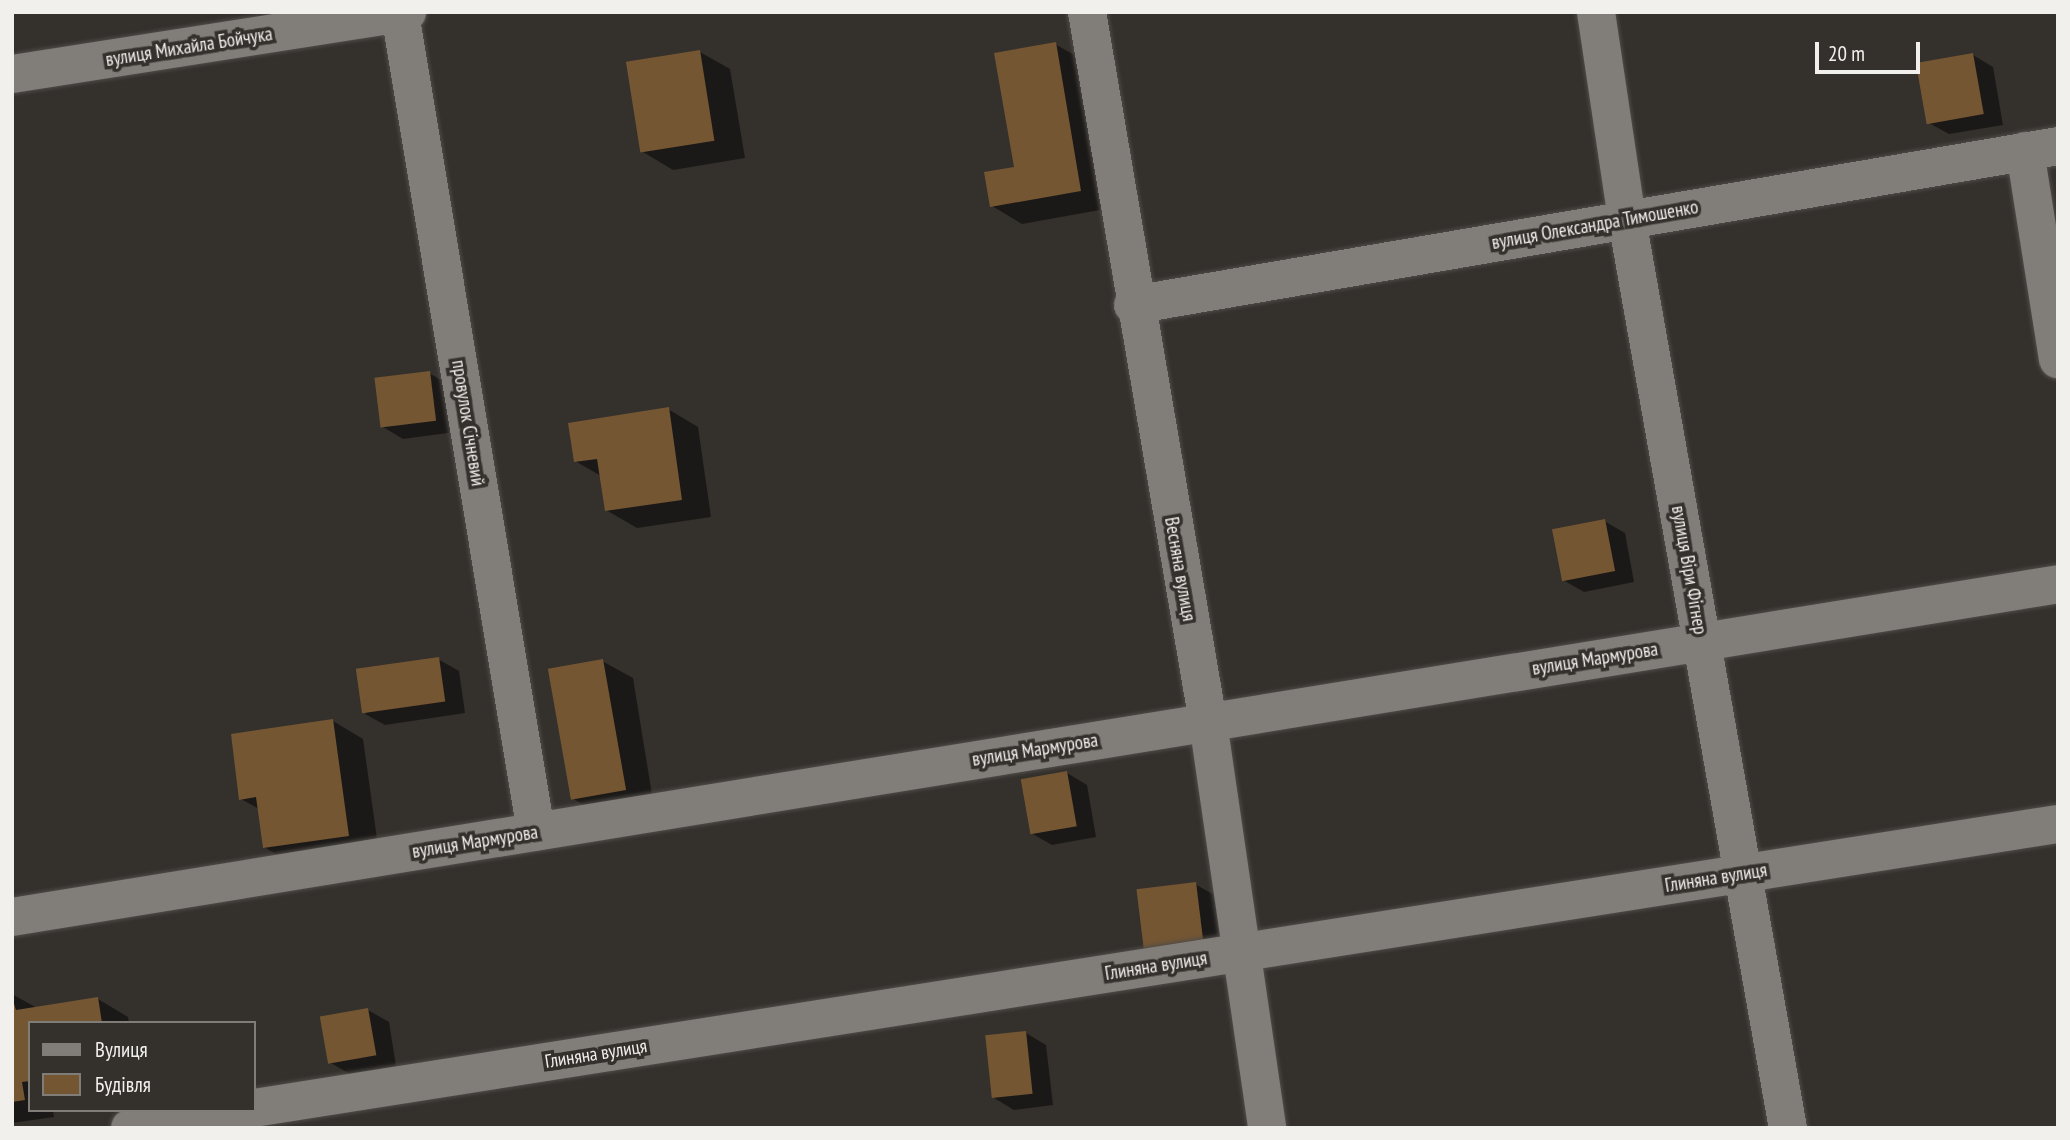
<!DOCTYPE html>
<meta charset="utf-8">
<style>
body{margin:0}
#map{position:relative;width:2070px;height:1140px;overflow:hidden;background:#34302c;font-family:"PT Sans Narrow",sans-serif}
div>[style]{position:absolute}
.shadow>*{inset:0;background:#0007}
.building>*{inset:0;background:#745633;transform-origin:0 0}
.roads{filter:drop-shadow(0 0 2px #4f4c49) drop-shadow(0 0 2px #4f4c49)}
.minor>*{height:38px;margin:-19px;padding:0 19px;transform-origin:19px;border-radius:19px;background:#817d79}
span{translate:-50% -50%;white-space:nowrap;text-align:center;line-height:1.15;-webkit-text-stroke:7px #34302c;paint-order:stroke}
.street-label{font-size:19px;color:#f2f0ed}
.frame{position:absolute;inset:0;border:14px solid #f2f0ed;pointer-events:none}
.legend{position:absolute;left:28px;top:1021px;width:228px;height:91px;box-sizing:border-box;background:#34302c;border:2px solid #807d79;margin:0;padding:9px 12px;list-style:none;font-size:21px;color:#f2f0ed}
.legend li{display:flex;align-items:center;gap:14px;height:35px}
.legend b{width:35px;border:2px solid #807d79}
.scale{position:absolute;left:1815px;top:42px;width:105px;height:32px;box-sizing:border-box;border:4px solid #f2f0ed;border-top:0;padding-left:9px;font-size:21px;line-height:24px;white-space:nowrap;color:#f2f0ed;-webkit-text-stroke:5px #34302c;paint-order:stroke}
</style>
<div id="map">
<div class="shadow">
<div style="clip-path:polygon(1055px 44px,1085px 61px,1111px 208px,1022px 224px,992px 206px,1016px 168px)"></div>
<div style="clip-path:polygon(700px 52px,730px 69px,745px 158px,673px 170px,643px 152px)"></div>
<div style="clip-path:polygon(1973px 55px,1993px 67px,2003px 125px,1949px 134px,1929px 123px)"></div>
<div style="clip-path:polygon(429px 373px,450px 385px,455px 432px,403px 439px,383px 427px)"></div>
<div style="clip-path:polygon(668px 409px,698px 427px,711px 517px,637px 528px,606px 510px,601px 476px,575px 461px)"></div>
<div style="clip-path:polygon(1604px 521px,1625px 533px,1634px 582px,1584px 592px,1563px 580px)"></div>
<div style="clip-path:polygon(438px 659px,459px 671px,465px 713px,385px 725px,365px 714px)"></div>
<div style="clip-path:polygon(602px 661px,633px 678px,654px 807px,602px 816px,572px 798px)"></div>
<div style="clip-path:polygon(333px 721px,363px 739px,379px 853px,294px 865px,264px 847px,259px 809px,241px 799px)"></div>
<div style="clip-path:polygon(1067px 773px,1087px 785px,1096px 837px,1052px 845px,1031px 833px)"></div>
<div style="clip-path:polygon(1195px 884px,1216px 896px,1225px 963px,1148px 959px)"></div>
<div style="clip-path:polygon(12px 994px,37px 1008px,98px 999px,128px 1017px,129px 1023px,30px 1023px,30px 1110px,53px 1110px,54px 1117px,12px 1123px)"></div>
<div style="clip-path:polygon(368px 1010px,389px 1022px,396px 1066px,350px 1074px,329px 1062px)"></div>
<div style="clip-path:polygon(1026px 1033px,1046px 1045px,1053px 1105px,1014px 1110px,994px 1098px)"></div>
</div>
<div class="building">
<div style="clip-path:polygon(1056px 42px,1081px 191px,990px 207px,984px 172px,1014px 167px,994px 53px)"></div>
<div style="left:700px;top:50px;width:92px;height:75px;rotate:81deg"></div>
<div style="left:1973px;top:53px;width:62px;height:58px;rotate:80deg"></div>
<div style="left:430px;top:371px;width:50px;height:56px;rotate:83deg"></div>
<div style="clip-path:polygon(669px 407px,682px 500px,605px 511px,597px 459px,574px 462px,568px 423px)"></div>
<div style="left:1605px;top:519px;width:53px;height:54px;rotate:79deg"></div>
<div style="left:439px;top:657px;width:45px;height:84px;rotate:82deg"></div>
<div style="left:603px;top:659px;width:133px;height:56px;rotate:80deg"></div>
<div style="clip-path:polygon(333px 719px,349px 836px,263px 848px,256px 797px,239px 800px,231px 734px)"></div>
<div style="left:1067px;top:771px;width:56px;height:47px;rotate:80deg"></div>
<div style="left:1196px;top:882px;width:71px;height:60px;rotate:83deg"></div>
<div style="clip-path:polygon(12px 997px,16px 1010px,98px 997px,102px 1023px,30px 1023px,30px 1081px,22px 1082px,25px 1100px,12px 1102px)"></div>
<div style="left:368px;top:1008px;width:48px;height:49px;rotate:80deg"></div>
<div style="left:1026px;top:1031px;width:63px;height:41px;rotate:84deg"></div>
</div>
<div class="roads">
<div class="minor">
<div style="left:1087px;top:12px;width:720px;rotate:80.33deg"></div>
<div style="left:1208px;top:722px;width:410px;rotate:81.7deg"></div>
<div style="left:1596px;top:12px;width:210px;rotate:81.5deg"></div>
<div style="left:1627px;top:220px;width:922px;rotate:79.95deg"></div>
<div style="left:400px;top:13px;width:830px;rotate:80.57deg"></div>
<div style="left:12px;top:74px;width:400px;rotate:-8.9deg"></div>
<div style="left:2025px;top:151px;width:211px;rotate:81deg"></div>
<div style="left:1133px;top:305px;width:939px;rotate:-9.75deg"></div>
<div style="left:12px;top:917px;width:2073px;rotate:-9.24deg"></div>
<div style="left:254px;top:1108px;width:1826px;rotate:-8.95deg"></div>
<div style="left:130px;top:1128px;width:112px;rotate:-9.2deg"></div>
</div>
</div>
<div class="street-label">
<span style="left:189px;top:47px;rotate:-9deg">вулиця Михайла Бойчука</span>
<span style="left:1595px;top:225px;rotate:-10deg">вулиця Олександра Тимошенко</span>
<span style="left:468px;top:423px;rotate:81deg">провулок Січневий</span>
<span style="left:1180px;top:569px;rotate:80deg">Весняна вулиця</span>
<span style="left:1689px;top:570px;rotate:80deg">вулиця Віри Фігнер</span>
<span style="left:1595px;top:659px;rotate:-9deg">вулиця Мармурова</span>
<span style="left:1035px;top:750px;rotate:-9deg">вулиця Мармурова</span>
<span style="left:475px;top:842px;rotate:-9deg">вулиця Мармурова</span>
<span style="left:1716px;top:878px;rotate:-9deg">Глиняна вулиця</span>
<span style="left:1156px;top:966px;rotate:-9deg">Глиняна вулиця</span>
<span style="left:596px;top:1054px;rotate:-9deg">Глиняна вулиця</span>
</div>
<div class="frame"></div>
<ul class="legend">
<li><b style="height:9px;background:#817d79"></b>Вулиця</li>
<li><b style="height:19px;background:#745633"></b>Будівля</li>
</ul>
<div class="scale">20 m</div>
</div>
